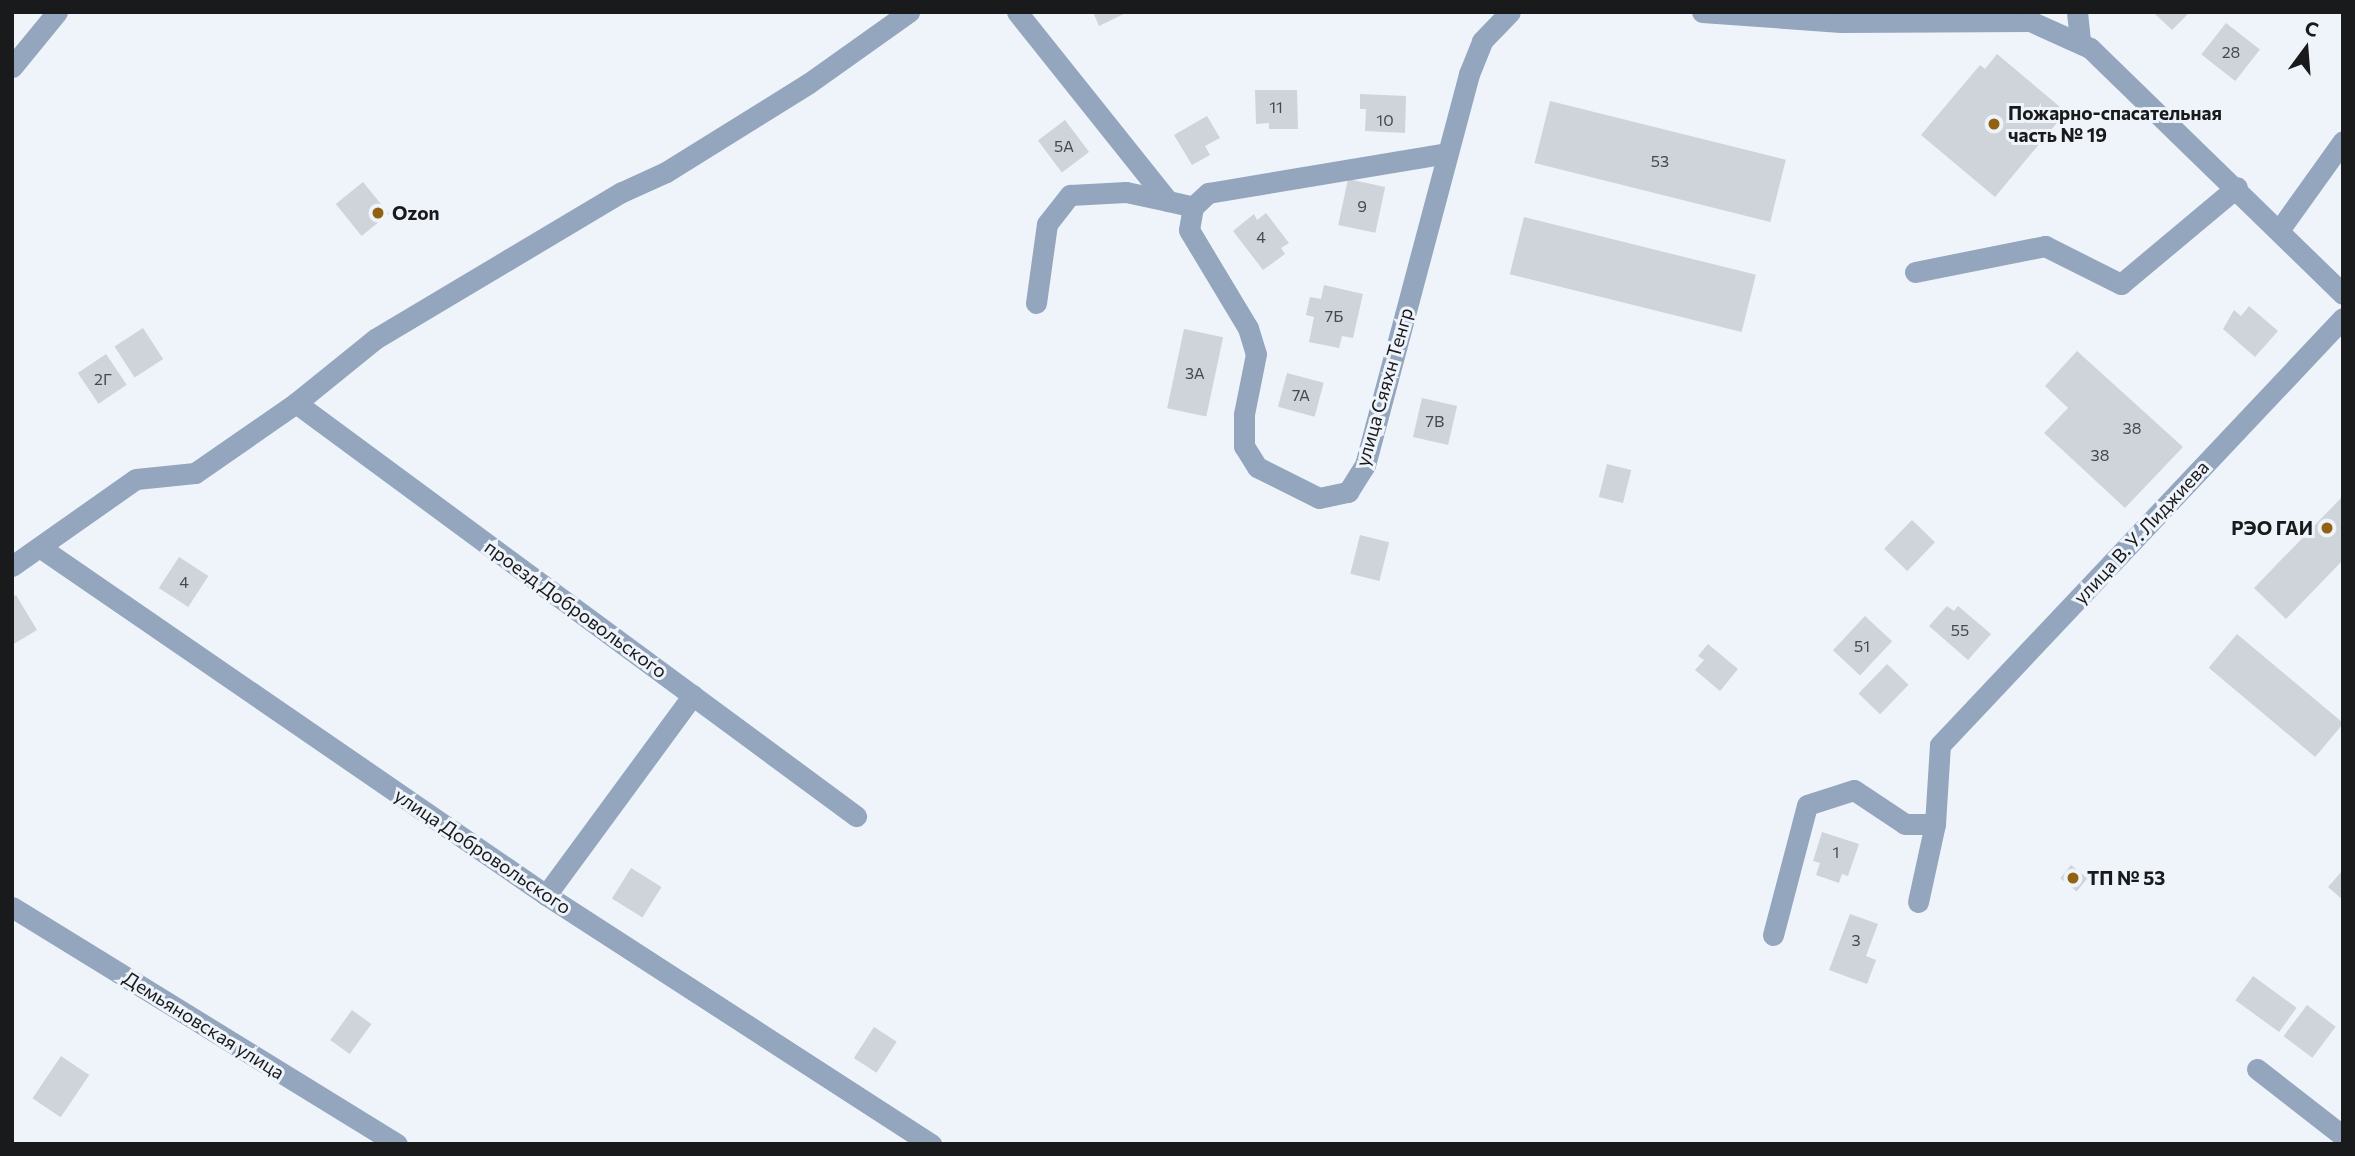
<!DOCTYPE html>
<meta charset="utf-8">
<style>
body{margin:0}
#map{position:relative;width:2355px;height:1156px;overflow:hidden;background:#eff4fb;font-family:Commissioner,sans-serif}
div>[style]{position:absolute}
.building>*{inset:0;background:#ced4da;transform-origin:0 0}
.minor>*{height:21px;margin:-10.5px;padding:0 10.5px;transform-origin:10.5px;border-radius:10.5px;background:#93a6be}
.dots>*{width:19px;height:19px;translate:-50% -50%;box-sizing:border-box;border:4px solid #eff4fb;border-radius:50%}
span{translate:-50% -50%;white-space:nowrap;text-align:center;line-height:1.15;-webkit-text-stroke:6px #eff4fb;paint-order:stroke}
.number-label{font-size:16px;color:#46484c}
.number-label span{-webkit-text-stroke-width:0}
.poi-label{font-size:19px;color:#181a1c;font-weight:700}
.left{translate:0 -50%;text-align:left}
.right{translate:-100% -50%;text-align:right}
.street-label{font-size:19px;color:#181a1c}
.frame{position:absolute;inset:0;border:14px solid #181a1c;pointer-events:none}
.north{position:absolute;left:2271px;top:14px;width:70px;height:70px;-webkit-text-stroke:5px #eff4fb;paint-order:stroke;rotate:16deg;font-size:19px;font-weight:700;line-height:28px;text-align:center;color:#181a1c}
.north::after{content:'';display:block;margin:auto;width:24px;height:32px;background:#181a1c;clip-path:polygon(50% 0,100% 100%,50% 72%,0 100%)}
</style>
<div id="map">
<div class="building">
<div style="clip-path:polygon(1093px 12px,1128px 12px,1099px 26px)"></div>
<div style="clip-path:polygon(2153px 12px,2186px 12px,2188px 14px,2172px 30px)"></div>
<div style="left:2226px;top:23px;width:43px;height:40px;rotate:38deg"></div>
<div style="clip-path:polygon(1997px 54px,2066px 112px,1995px 197px,1921px 135px,1980px 65px,1985px 69px)"></div>
<div style="clip-path:polygon(1255px 90px,1297px 90px,1298px 129px,1269px 129px,1269px 123px,1256px 124px)"></div>
<div style="clip-path:polygon(1360px 94px,1406px 96px,1405px 133px,1365px 131px,1366px 109px,1360px 109px)"></div>
<div style="left:1550px;top:101px;width:243px;height:64px;rotate:14deg"></div>
<div style="clip-path:polygon(1207px 116px,1220px 138px,1205px 146px,1210px 155px,1192px 165px,1174px 135px)"></div>
<div style="left:1065px;top:120px;width:40px;height:34px;rotate:53deg"></div>
<div style="left:1348px;top:179px;width:38px;height:47px;rotate:12deg"></div>
<div style="left:363px;top:182px;width:41px;height:35px;rotate:51deg"></div>
<div style="clip-path:polygon(1266px 213px,1289px 243px,1281px 248px,1285px 254px,1263px 270px,1233px 231px,1254px 214px,1257px 220px)"></div>
<div style="left:1524px;top:217px;width:239px;height:59px;rotate:14deg"></div>
<div style="clip-path:polygon(1324px 285px,1363px 294px,1353px 338px,1342px 336px,1339px 348px,1309px 342px,1314px 317px,1306px 315px,1310px 297px,1321px 299px)"></div>
<div style="clip-path:polygon(2249px 306px,2278px 331px,2255px 357px,2223px 329px,2234px 310px,2241px 316px)"></div>
<div style="left:143px;top:328px;width:37px;height:34px;rotate:57deg"></div>
<div style="left:1184px;top:329px;width:40px;height:81px;rotate:12deg"></div>
<div style="clip-path:polygon(2077px 351px,2183px 447px,2125px 508px,2044px 433px,2068px 408px,2045px 386px)"></div>
<div style="left:106px;top:354px;width:37px;height:34px;rotate:56deg"></div>
<div style="left:1287px;top:373px;width:38px;height:35px;rotate:15deg"></div>
<div style="left:1422px;top:398px;width:36px;height:40px;rotate:13deg"></div>
<div style="left:1607px;top:464px;width:25px;height:34px;rotate:14deg"></div>
<div style="clip-path:polygon(2343px 496px,2343px 560px,2286px 619px,2254px 588px)"></div>
<div style="left:1912px;top:520px;width:32px;height:40px;rotate:44deg"></div>
<div style="left:1360px;top:535px;width:30px;height:40px;rotate:14deg"></div>
<div style="left:179px;top:557px;width:35px;height:37px;rotate:33deg"></div>
<div style="clip-path:polygon(16px 595px,37px 630px,12px 645px,12px 597px)"></div>
<div style="clip-path:polygon(1947px 606px,1954px 611px,1958px 606px,1991px 634px,1968px 660px,1929px 626px)"></div>
<div style="left:1865px;top:616px;width:37px;height:47px;rotate:43deg"></div>
<div style="left:2237px;top:634px;width:139px;height:44px;rotate:40deg"></div>
<div style="clip-path:polygon(1708px 644px,1738px 669px,1720px 691px,1695px 670px,1704px 660px,1698px 656px)"></div>
<div style="left:1887px;top:664px;width:30px;height:41px;rotate:44deg"></div>
<div style="clip-path:polygon(1822px 832px,1859px 844px,1848px 876px,1842px 874px,1839px 883px,1816px 875px,1820px 863px,1813px 861px)"></div>
<div style="left:2071px;top:865px;width:21px;height:17px;rotate:39deg"></div>
<div style="left:631px;top:868px;width:36px;height:36px;rotate:32deg"></div>
<div style="clip-path:polygon(2343px 870px,2343px 900px,2328px 887px)"></div>
<div style="clip-path:polygon(1850px 914px,1878px 924px,1866px 956px,1876px 960px,1867px 984px,1829px 970px)"></div>
<div style="left:2253px;top:976px;width:54px;height:30px;rotate:36deg"></div>
<div style="left:2307px;top:1005px;width:36px;height:39px;rotate:37deg"></div>
<div style="left:352px;top:1010px;width:24px;height:37px;rotate:36deg"></div>
<div style="left:874px;top:1027px;width:27px;height:37px;rotate:33deg"></div>
<div style="left:61px;top:1056px;width:34px;height:51px;rotate:34deg"></div>
</div>
<div class="minor">
<div style="left:1017px;top:12px;width:242px;rotate:51.4deg"></div>
<div style="left:1168px;top:201px;width:26px;rotate:13deg"></div>
<div style="left:1193px;top:207px;width:21px;rotate:-43deg"></div>
<div style="left:1208px;top:193px;width:242px;rotate:-9.5deg"></div>
<div style="left:1702px;top:12px;width:139px;rotate:4.1deg"></div>
<div style="left:1841px;top:22px;width:189px;rotate:-0.3deg"></div>
<div style="left:2030px;top:21px;width:66px;rotate:24.2deg"></div>
<div style="left:2090px;top:48px;width:353px;rotate:44.2deg"></div>
<div style="left:2077px;top:12px;width:31px;rotate:84deg"></div>
<div style="left:12px;top:67px;width:71px;rotate:-50.7deg"></div>
<div style="left:1193px;top:207px;width:23px;rotate:100deg"></div>
<div style="left:1189px;top:230px;width:114px;rotate:59deg"></div>
<div style="left:1248px;top:328px;width:27px;rotate:73deg"></div>
<div style="left:1256px;top:354px;width:61px;rotate:101.3deg"></div>
<div style="left:1244px;top:414px;width:32px;rotate:90deg"></div>
<div style="left:1244px;top:446px;width:25px;rotate:58deg"></div>
<div style="left:1257px;top:467px;width:69px;rotate:26.6deg"></div>
<div style="left:1319px;top:498px;width:30px;rotate:-12deg"></div>
<div style="left:1348px;top:492px;width:32px;rotate:-58deg"></div>
<div style="left:1365px;top:465px;width:405px;rotate:-75.1deg"></div>
<div style="left:1469px;top:74px;width:35px;rotate:-68deg"></div>
<div style="left:1482px;top:41px;width:40px;rotate:-46deg"></div>
<div style="left:2280px;top:229px;width:108px;rotate:-54.4deg"></div>
<div style="left:1915px;top:272px;width:133px;rotate:-11.3deg"></div>
<div style="left:2045px;top:246px;width:85px;rotate:26.6deg"></div>
<div style="left:2121px;top:284px;width:151px;rotate:-39.9deg"></div>
<div style="left:1036px;top:303px;width:80px;rotate:-82.1deg"></div>
<div style="left:1047px;top:224px;width:37px;rotate:-52deg"></div>
<div style="left:1070px;top:195px;width:56px;rotate:-3.1deg"></div>
<div style="left:1126px;top:192px;width:43px;rotate:12.1deg"></div>
<div style="left:296px;top:403px;width:696px;rotate:36.41deg"></div>
<div style="left:41px;top:548px;width:613px;rotate:34.49deg"></div>
<div style="left:546px;top:895px;width:459px;rotate:32.9deg"></div>
<div style="left:12px;top:566px;width:151px;rotate:-35.1deg"></div>
<div style="left:136px;top:479px;width:59px;rotate:-5.8deg"></div>
<div style="left:195px;top:473px;width:123px;rotate:-34.7deg"></div>
<div style="left:296px;top:403px;width:102px;rotate:-39deg"></div>
<div style="left:375px;top:339px;width:287px;rotate:-30.8deg"></div>
<div style="left:622px;top:192px;width:48px;rotate:-24.4deg"></div>
<div style="left:666px;top:172px;width:168px;rotate:-31.9deg"></div>
<div style="left:809px;top:83px;width:123px;rotate:-35.4deg"></div>
<div style="left:546px;top:895px;width:248px;rotate:-53.7deg"></div>
<div style="left:1918px;top:902px;width:80px;rotate:-77.7deg"></div>
<div style="left:1935px;top:824px;width:79px;rotate:-86.4deg"></div>
<div style="left:1940px;top:745px;width:587px;rotate:-46.66deg"></div>
<div style="left:12px;top:907px;width:452px;rotate:31.6deg"></div>
<div style="left:1773px;top:935px;width:134px;rotate:-75.3deg"></div>
<div style="left:1807px;top:805px;width:49px;rotate:-17.7deg"></div>
<div style="left:1854px;top:790px;width:61px;rotate:33.7deg"></div>
<div style="left:1905px;top:824px;width:30px"></div>
<div style="left:2257px;top:1069px;width:109px;rotate:37.9deg"></div>
</div>
<div class="dots">
<div style="left:1994px;top:124px;background:#926111"></div>
<div style="left:378px;top:213px;background:#926111"></div>
<div style="left:2327px;top:528px;background:#926111"></div>
<div style="left:2073px;top:878px;background:#926111"></div>
</div>
<div class="number-label">
<span style="left:2231px;top:52px">28</span>
<span style="left:1276px;top:107px">11</span>
<span style="left:1385px;top:120px">10</span>
<span style="left:1064px;top:146px">5А</span>
<span style="left:1660px;top:161px">53</span>
<span style="left:1362px;top:206px">9</span>
<span style="left:1261px;top:237px">4</span>
<span style="left:1334px;top:316px">7Б</span>
<span style="left:1195px;top:373px">3А</span>
<span style="left:103px;top:379px">2Г</span>
<span style="left:1301px;top:395px">7А</span>
<span style="left:1435px;top:421px">7В</span>
<span style="left:2132px;top:428px">38</span>
<span style="left:2100px;top:455px">38</span>
<span style="left:184px;top:582px">4</span>
<span style="left:1960px;top:630px">55</span>
<span style="left:1862px;top:646px">51</span>
<span style="left:1836px;top:852px">1</span>
<span style="left:1856px;top:940px">3</span>
</div>
<div class="poi-label">
<span class="left" style="left:2008px;top:124px">Пожарно-спасательная<br>часть № 19</span>
<span class="left" style="left:392px;top:213px">Ozon</span>
<span class="right" style="left:2313px;top:528px">РЭО ГАИ</span>
<span class="left" style="left:2087px;top:878px">ТП № 53</span>
</div>
<div class="street-label">
<span style="left:1384px;top:387px;rotate:-74deg">улица Сяяхн Тенгр</span>
<span style="left:2141px;top:532px;rotate:-47deg">улица В. У. Лиджиева</span>
<span style="left:576px;top:609px;rotate:36deg">проезд Добровольского</span>
<span style="left:483px;top:851px;rotate:34deg">улица Добровольского</span>
<span style="left:204px;top:1025px;rotate:32deg">Демьяновская улица</span>
</div>
<div class="frame"></div>
<div class="north">С</div>
</div>
